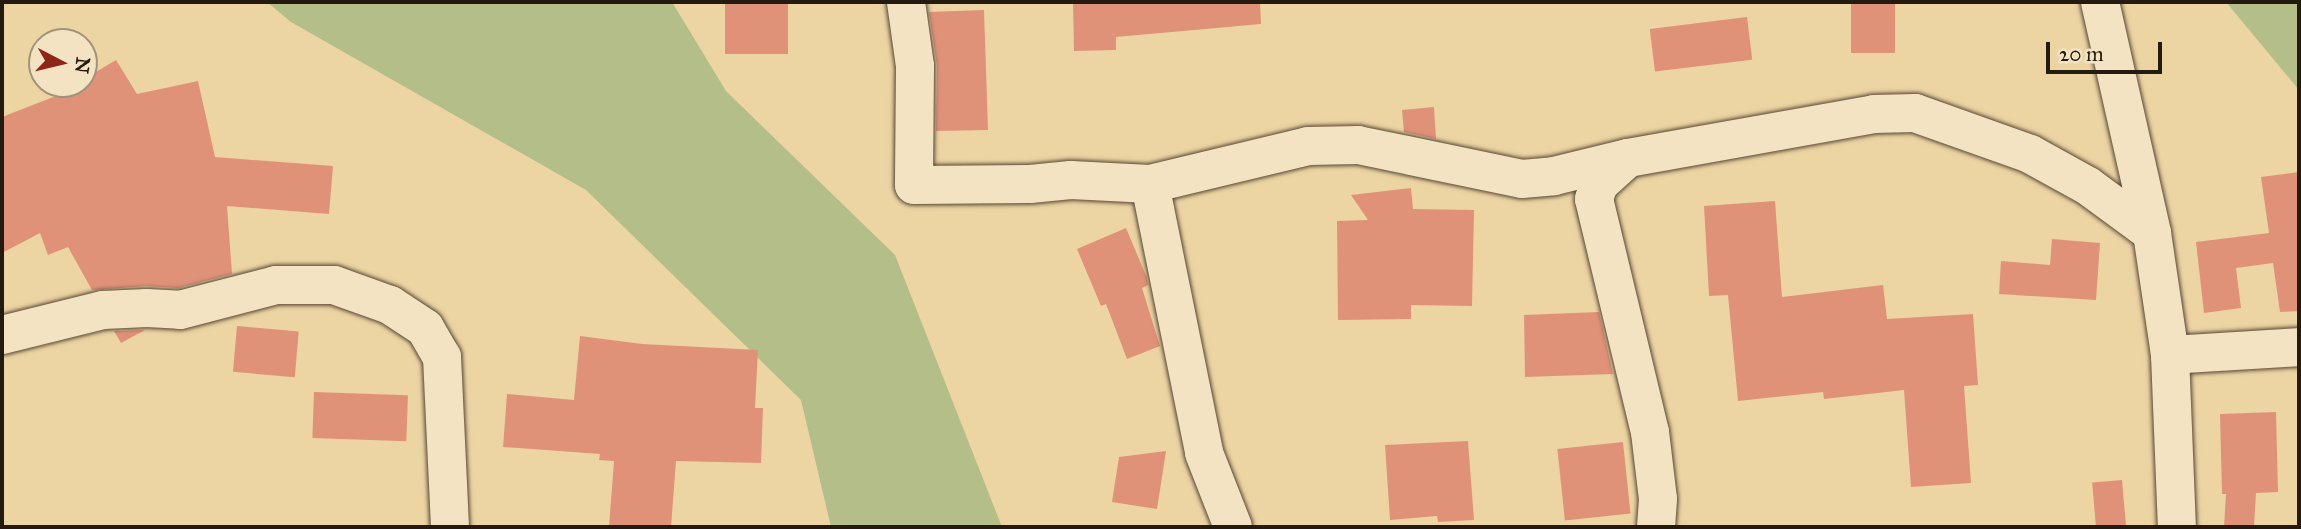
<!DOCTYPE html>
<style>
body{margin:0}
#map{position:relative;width:2301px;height:529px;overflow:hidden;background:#edd4a3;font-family:"IM FELL Great Primer",serif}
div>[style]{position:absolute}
.green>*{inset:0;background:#b3be89}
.building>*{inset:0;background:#e09279;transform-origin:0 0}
.roads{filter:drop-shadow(0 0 2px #564835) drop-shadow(0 0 2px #564835)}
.minor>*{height:38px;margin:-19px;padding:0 19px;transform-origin:19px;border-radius:19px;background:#f3e3c3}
span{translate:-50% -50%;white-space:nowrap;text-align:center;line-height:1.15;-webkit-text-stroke:6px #f3e3c3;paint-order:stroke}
.frame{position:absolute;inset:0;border:4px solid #241a10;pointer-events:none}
.north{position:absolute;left:28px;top:28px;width:70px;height:70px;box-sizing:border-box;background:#f3e3c3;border:2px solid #a0937b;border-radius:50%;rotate:97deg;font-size:19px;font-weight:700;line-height:28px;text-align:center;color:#241a10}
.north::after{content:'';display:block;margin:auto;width:24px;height:32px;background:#8f2418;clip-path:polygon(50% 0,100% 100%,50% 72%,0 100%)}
.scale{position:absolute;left:2046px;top:42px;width:116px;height:32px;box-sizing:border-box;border:4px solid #241a10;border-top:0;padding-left:9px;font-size:21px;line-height:24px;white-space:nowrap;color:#241a10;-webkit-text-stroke:5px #f3e3c3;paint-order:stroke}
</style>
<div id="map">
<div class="green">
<div style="clip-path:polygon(267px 2px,672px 2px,726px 91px,895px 255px,1002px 527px,831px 527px,801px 400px,586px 190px,291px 22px)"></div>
<div style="clip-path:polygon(2226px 2px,2299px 2px,2299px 90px)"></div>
</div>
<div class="building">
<div style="left:725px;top:2px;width:63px;height:52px"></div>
<div style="clip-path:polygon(1073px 2px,1260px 2px,1261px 24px,1116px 37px,1116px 50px,1074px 51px)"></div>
<div style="left:1851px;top:2px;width:44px;height:51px"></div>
<div style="clip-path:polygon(984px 10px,988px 130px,936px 131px,937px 66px,929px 12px)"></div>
<div style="left:1747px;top:17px;width:43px;height:98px;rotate:83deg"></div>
<div style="clip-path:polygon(116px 60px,137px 94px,198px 81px,215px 157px,333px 166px,329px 214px,227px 206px,232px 274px,178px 288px,146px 286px,92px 290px,68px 247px,48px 255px,40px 233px,2px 253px,2px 117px,84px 85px,84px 79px)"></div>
<div style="clip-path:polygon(1434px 107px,1436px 139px,1404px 132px,1402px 110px)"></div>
<div style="clip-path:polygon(2299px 172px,2299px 311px,2280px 312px,2273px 263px,2236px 268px,2241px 308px,2204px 313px,2196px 242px,2269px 233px,2261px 177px)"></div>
<div style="clip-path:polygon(1411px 188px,1413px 209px,1474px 210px,1472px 306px,1411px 305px,1411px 319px,1338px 320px,1337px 221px,1368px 220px,1351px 195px)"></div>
<div style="clip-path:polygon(1775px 201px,1782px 297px,1883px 285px,1887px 319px,1973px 314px,1978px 385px,1964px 386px,1971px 483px,1911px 487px,1904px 390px,1824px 399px,1823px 392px,1738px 401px,1728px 295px,1709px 296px,1704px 206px)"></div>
<div style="clip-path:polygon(1126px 228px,1147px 278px,1148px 285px,1142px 288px,1160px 346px,1127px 359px,1106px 304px,1101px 306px,1077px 249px)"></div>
<div style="clip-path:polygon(2052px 239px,2100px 243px,2096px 300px,1999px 294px,2001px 261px,2050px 265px)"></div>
<div style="clip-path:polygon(1599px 312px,1613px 374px,1525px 377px,1524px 315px)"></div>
<div style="left:237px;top:326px;width:62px;height:46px;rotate:5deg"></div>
<div style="clip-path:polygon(145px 330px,121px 343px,114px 331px)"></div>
<div style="clip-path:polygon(580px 336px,642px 344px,758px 350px,755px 408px,763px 408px,761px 463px,676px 461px,671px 527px,609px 527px,614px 461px,599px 460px,600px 454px,503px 447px,507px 394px,574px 400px)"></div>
<div style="left:314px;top:392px;width:94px;height:46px;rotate:2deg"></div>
<div style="clip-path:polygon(2276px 412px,2278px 492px,2256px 493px,2254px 527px,2224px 527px,2226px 494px,2222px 494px,2220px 414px)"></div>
<div style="clip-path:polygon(1468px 441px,1474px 520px,1438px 522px,1437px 516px,1390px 520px,1385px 445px)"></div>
<div style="left:1623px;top:442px;width:72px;height:66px;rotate:84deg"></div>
<div style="clip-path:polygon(1166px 451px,1157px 509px,1112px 502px,1119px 457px)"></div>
<div style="left:2122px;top:480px;width:47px;height:30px;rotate:85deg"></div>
</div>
<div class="roads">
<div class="minor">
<div style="left:906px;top:2px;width:65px;rotate:82deg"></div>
<div style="left:915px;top:66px;width:119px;rotate:90.5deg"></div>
<div style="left:914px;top:185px;width:116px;rotate:-0.5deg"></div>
<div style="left:1030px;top:184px;width:41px;rotate:-5.6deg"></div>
<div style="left:1071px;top:180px;width:79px;rotate:2.9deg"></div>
<div style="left:1150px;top:184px;width:163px;rotate:-13.5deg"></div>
<div style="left:1308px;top:146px;width:50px;rotate:-1.1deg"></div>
<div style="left:1358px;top:145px;width:167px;rotate:11.7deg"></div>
<div style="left:1522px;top:179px;width:32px;rotate:-5deg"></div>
<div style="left:1554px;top:176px;width:76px;rotate:-13.7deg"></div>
<div style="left:1628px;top:158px;width:250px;rotate:-10.1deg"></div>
<div style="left:1874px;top:114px;width:41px;rotate:-1.4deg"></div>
<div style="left:1915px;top:113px;width:122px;rotate:19.6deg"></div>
<div style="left:2030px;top:154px;width:66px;rotate:28.9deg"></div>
<div style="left:2088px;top:186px;width:79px;rotate:36.3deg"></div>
<div style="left:2100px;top:2px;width:237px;rotate:77.3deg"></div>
<div style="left:2152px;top:233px;width:123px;rotate:81.6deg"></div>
<div style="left:2170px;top:355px;width:172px;rotate:87.7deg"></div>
<div style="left:1628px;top:158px;width:39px;rotate:138deg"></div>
<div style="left:1599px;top:184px;width:16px;rotate:108deg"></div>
<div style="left:1594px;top:199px;width:240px;rotate:76.5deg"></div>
<div style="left:1650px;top:432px;width:67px;rotate:83.2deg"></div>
<div style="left:1658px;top:499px;width:28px;rotate:94deg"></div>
<div style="left:1150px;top:184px;width:274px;rotate:78.6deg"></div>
<div style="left:1204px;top:453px;width:79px;rotate:68.6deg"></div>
<div style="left:2px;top:335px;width:104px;rotate:-13.9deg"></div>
<div style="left:103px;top:310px;width:44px;rotate:-2.6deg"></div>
<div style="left:147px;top:308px;width:33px;rotate:3deg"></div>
<div style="left:180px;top:310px;width:99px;rotate:-14.6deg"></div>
<div style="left:276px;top:285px;width:58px"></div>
<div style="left:334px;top:285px;width:59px;rotate:19.7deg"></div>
<div style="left:390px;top:305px;width:42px;rotate:33.3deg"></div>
<div style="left:425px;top:328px;width:34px;rotate:60deg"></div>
<div style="left:442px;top:357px;width:170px;rotate:87.3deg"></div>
<div style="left:2170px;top:355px;width:129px;rotate:-3.5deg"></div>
</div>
</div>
<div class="frame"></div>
<div class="north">N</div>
<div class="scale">20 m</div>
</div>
